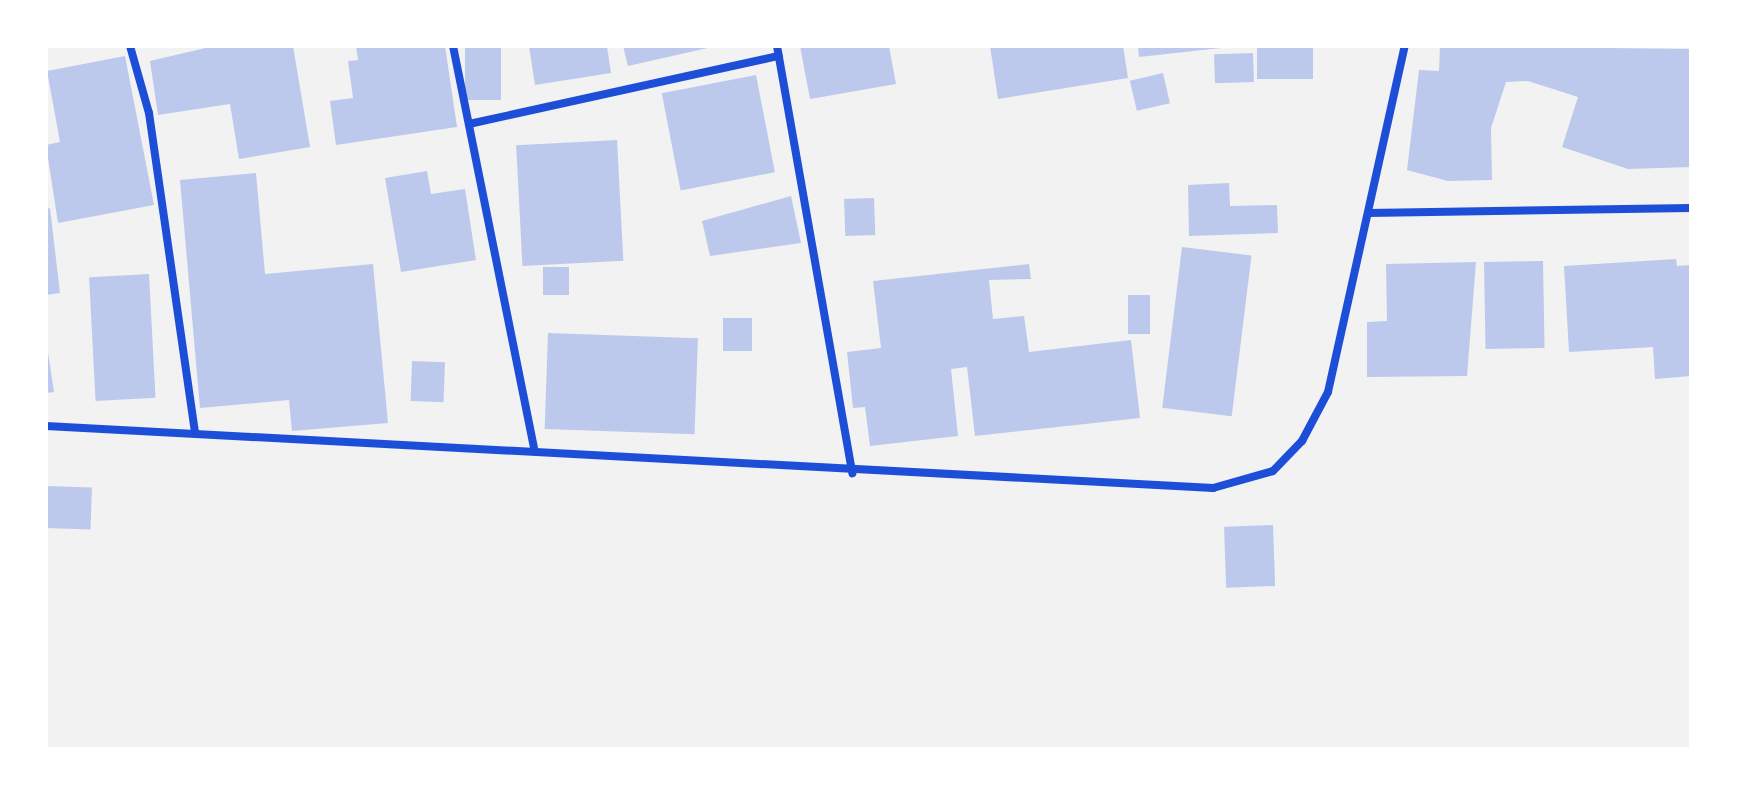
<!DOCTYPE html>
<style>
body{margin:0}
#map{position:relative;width:1737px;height:795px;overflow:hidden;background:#f2f2f2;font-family:Cabin,sans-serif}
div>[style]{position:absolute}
.building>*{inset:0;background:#bdc9ec;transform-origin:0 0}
.minor>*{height:8px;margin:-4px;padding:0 4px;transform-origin:4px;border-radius:4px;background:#1d4ed8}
span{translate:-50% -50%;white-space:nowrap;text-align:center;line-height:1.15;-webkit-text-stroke:8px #fff;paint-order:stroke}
.frame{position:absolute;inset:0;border:48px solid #fff;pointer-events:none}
</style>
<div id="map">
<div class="building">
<div style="clip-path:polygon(214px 46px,293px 46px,310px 147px,239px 159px,230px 104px,158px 115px,150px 61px)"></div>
<div style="clip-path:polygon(356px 46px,445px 46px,457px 127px,336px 145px,330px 101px,353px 98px,348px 61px,358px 60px)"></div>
<div style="left:465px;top:46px;width:36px;height:54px"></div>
<div style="clip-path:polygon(529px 46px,607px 46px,611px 73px,535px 85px)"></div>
<div style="clip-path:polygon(623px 46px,712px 46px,712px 47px,628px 66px)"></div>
<div style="clip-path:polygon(800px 46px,889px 46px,896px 84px,810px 99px)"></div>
<div style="clip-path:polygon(990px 46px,1123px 46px,1128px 78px,998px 99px)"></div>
<div style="clip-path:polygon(1138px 46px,1221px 46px,1221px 48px,1139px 57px)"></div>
<div style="left:1257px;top:46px;width:56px;height:33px"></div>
<div style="clip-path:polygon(1440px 46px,1691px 49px,1691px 167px,1628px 169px,1562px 147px,1578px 97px,1528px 81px,1506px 82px,1491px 128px,1492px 180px,1448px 181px,1407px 170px,1419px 70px,1439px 71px)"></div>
<div style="left:1253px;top:53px;width:29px;height:39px;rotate:88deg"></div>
<div style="clip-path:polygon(125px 56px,154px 205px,58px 223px,46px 145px,60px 142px,47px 71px)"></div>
<div style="left:1163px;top:73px;width:31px;height:34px;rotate:77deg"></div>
<div style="left:756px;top:75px;width:99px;height:96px;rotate:79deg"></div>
<div style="left:617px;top:140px;width:121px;height:101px;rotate:87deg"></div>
<div style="clip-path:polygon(427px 171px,431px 194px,465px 189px,476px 260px,401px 272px,385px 178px)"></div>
<div style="clip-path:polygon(256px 173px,265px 274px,373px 264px,388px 423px,292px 431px,289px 400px,200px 408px,180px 180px)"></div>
<div style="clip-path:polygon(1229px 183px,1230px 206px,1277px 205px,1278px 233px,1189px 236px,1188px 185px)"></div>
<div style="clip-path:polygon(791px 196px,801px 243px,710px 256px,702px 221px)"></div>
<div style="left:874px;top:198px;width:37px;height:30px;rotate:88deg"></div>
<div style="clip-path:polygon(50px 208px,60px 293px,46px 295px,46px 209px)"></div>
<div style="left:1182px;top:247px;width:70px;height:162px;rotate:7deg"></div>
<div style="clip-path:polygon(1676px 259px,1677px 266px,1691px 265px,1691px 376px,1655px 379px,1653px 347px,1569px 352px,1564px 266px)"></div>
<div style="left:1543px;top:261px;width:87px;height:59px;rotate:89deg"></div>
<div style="clip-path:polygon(1476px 262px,1467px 376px,1367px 377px,1367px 322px,1387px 321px,1386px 264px)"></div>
<div style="clip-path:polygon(1029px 264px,1031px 279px,989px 280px,993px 319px,1024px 316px,1029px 352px,1131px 340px,1140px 418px,975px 436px,967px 367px,951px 369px,958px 436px,870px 446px,865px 407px,853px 408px,847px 352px,881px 348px,873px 281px)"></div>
<div style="left:543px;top:267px;width:26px;height:28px"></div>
<div style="left:149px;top:274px;width:124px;height:60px;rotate:87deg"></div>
<div style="left:1128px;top:295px;width:22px;height:39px"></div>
<div style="left:752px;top:318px;width:33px;height:29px;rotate:90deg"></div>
<div style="left:548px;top:333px;width:150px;height:96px;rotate:2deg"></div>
<div style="clip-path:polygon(46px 339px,54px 392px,46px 393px)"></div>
<div style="left:412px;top:361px;width:33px;height:40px;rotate:2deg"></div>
<div style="left:46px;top:486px;width:46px;height:42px;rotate:2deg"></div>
<div style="left:1273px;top:525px;width:61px;height:49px;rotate:88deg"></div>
</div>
<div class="minor">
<div style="left:130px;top:46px;width:70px;rotate:74.2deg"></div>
<div style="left:149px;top:113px;width:323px;rotate:81.8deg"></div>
<div style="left:453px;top:46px;width:409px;rotate:78.6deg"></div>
<div style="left:777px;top:46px;width:434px;rotate:80deg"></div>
<div style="left:469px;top:124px;width:317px;rotate:-12.4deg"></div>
<div style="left:1368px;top:213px;width:323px;rotate:-0.9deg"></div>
<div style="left:46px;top:426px;width:1169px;rotate:3.04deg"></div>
<div style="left:1213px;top:488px;width:62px;rotate:-15.8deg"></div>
<div style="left:1273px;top:471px;width:42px;rotate:-46deg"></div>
<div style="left:1302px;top:441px;width:55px;rotate:-62deg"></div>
<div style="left:1328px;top:392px;width:354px;rotate:-77.5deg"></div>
</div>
<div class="frame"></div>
</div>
